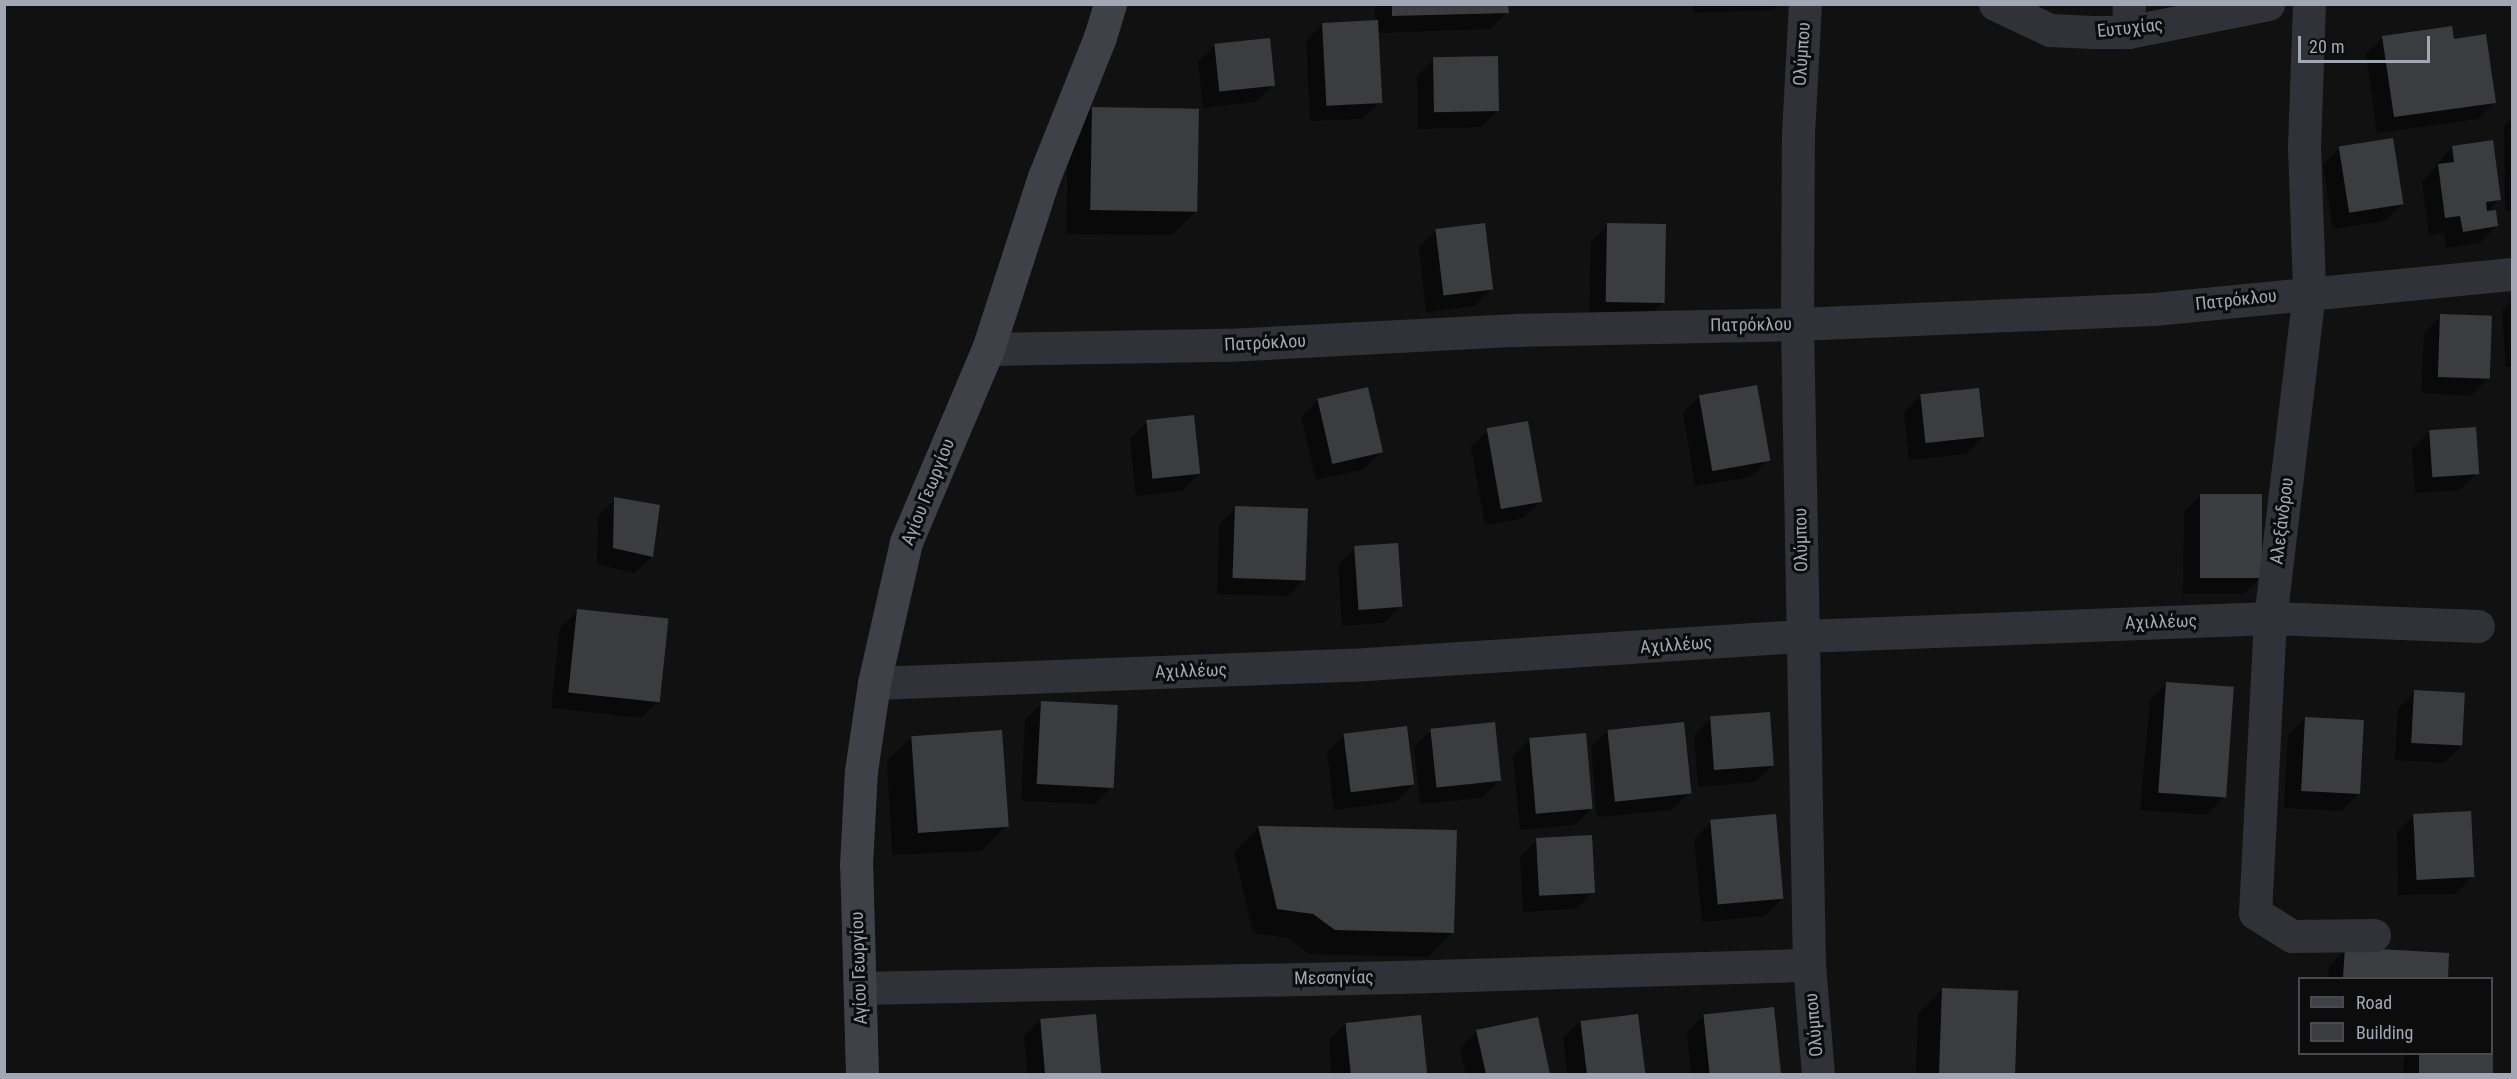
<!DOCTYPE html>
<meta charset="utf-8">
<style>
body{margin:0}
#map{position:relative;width:2517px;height:1079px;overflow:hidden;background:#111112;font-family:"Roboto Condensed",sans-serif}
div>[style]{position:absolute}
.shadow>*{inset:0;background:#0007}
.building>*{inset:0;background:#3a3c40;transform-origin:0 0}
.street>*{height:33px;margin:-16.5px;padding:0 16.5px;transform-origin:16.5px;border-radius:16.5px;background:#313238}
.secondary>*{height:33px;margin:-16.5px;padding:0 16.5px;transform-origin:16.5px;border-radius:16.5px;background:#3f4148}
span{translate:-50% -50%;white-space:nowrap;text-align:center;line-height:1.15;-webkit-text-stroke:6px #0c0c0d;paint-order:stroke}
.street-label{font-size:18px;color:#a1a7b4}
.frame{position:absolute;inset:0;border:6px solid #a1a7b4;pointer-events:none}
.legend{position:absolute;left:2298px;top:977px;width:195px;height:78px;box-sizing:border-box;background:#0c0c0d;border:2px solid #484a50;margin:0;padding:8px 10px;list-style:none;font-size:18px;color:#a1a7b4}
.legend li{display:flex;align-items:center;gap:12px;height:30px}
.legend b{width:30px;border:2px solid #484a50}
.scale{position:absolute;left:2298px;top:36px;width:132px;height:27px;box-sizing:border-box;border:3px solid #a1a7b4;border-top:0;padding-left:8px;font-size:18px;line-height:21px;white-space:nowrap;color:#a1a7b4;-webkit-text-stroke:4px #0c0c0d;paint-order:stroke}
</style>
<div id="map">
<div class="shadow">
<div style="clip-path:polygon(1199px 4px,1230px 4px,1199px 6px)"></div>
<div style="clip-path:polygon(1375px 4px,1507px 4px,1507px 12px,1490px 29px,1377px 33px,1380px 102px,1363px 119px,1310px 121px,1306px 41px,1323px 24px,1375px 22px)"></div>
<div style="clip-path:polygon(1693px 4px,1778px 4px,1773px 10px,1693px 13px)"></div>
<div style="clip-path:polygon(2383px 37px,2453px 40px,2495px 102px,2478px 119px,2377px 133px,2366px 54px)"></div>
<div style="clip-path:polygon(1215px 45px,1273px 85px,1256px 102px,1203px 108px,1198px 62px)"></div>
<div style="clip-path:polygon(1434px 59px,1498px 110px,1481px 127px,1418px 129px,1417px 76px)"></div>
<div style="clip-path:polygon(1092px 108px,1196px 211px,1172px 235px,1066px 234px,1068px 133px)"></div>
<div style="clip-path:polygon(2512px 118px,2512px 211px,2505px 211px,2504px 127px)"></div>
<div style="clip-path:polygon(2452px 147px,2499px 199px,2486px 213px,2497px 226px,2480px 243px,2446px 248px,2444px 233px,2429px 235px,2422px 182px)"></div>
<div style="clip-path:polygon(2340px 148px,2402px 204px,2385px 221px,2333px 229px,2323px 165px)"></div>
<div style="clip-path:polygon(1608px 225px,1663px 302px,1646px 319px,1589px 318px,1591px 242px)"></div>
<div style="clip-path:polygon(1436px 230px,1491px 289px,1475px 306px,1426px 312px,1419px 247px)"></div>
<div style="clip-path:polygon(2512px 300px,2512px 367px,2506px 367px,2502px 311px)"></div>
<div style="clip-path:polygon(2441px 316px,2488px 379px,2471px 396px,2421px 393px,2424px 333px)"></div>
<div style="clip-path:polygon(1921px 395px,1983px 437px,1966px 454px,1909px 460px,1904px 412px)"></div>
<div style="clip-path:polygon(1700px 396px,1768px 460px,1751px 477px,1695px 486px,1683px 413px)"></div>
<div style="clip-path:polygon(1318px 400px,1381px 452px,1364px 469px,1316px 480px,1301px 417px)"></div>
<div style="clip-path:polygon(1147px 422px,1199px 474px,1182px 491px,1136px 496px,1130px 439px)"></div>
<div style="clip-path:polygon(1488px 430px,1541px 501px,1524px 518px,1485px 525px,1471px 447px)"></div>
<div style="clip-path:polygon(2429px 432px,2477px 473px,2460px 490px,2415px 493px,2412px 449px)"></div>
<div style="clip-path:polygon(2201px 495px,2261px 577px,2244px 594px,2183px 594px,2184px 512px)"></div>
<div style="clip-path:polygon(615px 499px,652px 557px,635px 573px,597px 564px,598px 516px)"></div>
<div style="clip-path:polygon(1236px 508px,1305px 579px,1288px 596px,1217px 594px,1219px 525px)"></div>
<div style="clip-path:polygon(1355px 548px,1400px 606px,1384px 623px,1342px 626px,1338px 565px)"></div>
<div style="clip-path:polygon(577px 611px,658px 701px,641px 718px,551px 708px,560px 628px)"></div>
<div style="clip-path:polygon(2167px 683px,2223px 798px,2206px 815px,2140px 810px,2150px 700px)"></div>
<div style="clip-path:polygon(2415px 692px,2461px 746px,2444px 763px,2395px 760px,2398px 709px)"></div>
<div style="clip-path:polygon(1042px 703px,1112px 787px,1095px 804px,1021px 801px,1025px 720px)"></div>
<div style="clip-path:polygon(1711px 718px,1773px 765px,1756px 782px,1698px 787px,1694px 735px)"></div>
<div style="clip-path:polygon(2305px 718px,2358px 794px,2341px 811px,2284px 808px,2288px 735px)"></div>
<div style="clip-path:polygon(1431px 730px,1499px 781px,1482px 798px,1420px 804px,1414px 747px)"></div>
<div style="clip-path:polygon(1608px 730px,1689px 793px,1672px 810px,1597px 817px,1591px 747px)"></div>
<div style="clip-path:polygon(1344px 735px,1413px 785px,1396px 802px,1334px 810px,1327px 752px)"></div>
<div style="clip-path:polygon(912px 737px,1006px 826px,982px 851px,892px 855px,887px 761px)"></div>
<div style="clip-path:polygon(1530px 739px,1592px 808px,1575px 825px,1520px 830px,1513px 756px)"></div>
<div style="clip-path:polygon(2414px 815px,2472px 877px,2455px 894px,2398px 895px,2397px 832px)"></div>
<div style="clip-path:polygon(1711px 822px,1782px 899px,1765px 916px,1702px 922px,1694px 839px)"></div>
<div style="clip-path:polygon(1258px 828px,1455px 832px,1453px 932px,1428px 957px,1310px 954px,1288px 938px,1253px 933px,1234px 852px)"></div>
<div style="clip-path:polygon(1537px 840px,1593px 892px,1576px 909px,1523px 912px,1520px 857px)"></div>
<div style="clip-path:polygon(2346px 949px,2447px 954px,2446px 978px,2328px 978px,2329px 966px)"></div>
<div style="clip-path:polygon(1942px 990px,2017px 992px,2014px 1074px,1916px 1074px,1918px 1014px)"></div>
<div style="clip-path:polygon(1773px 1009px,1780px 1074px,1691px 1074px,1687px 1032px,1704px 1015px)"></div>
<div style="clip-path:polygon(1095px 1016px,1099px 1074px,1027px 1074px,1024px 1036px,1041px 1019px)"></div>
<div style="clip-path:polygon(1420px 1016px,1425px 1074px,1331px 1074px,1329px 1040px,1346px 1023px)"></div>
<div style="clip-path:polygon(1637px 1016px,1643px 1074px,1567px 1074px,1563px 1038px,1580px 1021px)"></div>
<div style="clip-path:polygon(1536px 1019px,1548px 1074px,1466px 1074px,1460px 1048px,1477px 1031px)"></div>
<div style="clip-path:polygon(2408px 1054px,2491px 1054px,2489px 1074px,2403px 1074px,2404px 1057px)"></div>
</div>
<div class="building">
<div style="clip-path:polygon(1392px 4px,1508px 4px,1509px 13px,1392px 16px)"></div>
<div style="left:1378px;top:20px;width:83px;height:56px;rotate:87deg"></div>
<div style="clip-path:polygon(2452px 26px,2454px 39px,2486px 34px,2496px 103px,2394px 117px,2382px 36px)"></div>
<div style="left:1270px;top:38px;width:48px;height:56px;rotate:84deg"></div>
<div style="left:1498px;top:56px;width:55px;height:65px;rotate:89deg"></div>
<div style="left:1092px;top:107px;width:107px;height:103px;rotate:1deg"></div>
<div style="left:2393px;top:138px;width:67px;height:55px;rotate:81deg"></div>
<div style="clip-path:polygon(2493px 140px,2501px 200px,2486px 202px,2487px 211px,2496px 210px,2498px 226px,2463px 232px,2460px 216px,2445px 218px,2438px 164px,2454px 162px,2452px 146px)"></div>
<div style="left:1485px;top:223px;width:67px;height:50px;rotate:83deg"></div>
<div style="left:1607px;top:223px;width:59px;height:79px;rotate:1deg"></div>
<div style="left:2440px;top:314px;width:52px;height:63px;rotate:2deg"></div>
<div style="left:1757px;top:385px;width:77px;height:59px;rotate:80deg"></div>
<div style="left:1368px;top:387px;width:67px;height:52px;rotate:77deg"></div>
<div style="left:1979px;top:388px;width:49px;height:59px;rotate:84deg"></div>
<div style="left:1194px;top:415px;width:59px;height:48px;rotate:84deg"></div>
<div style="left:1528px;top:421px;width:82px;height:42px;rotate:80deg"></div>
<div style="left:2476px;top:427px;width:47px;height:47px;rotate:86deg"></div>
<div style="left:2200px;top:494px;width:62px;height:84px"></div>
<div style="clip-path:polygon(614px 497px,660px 505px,653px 557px,613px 548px)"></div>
<div style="left:1235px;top:506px;width:73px;height:72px;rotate:2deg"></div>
<div style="left:1398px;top:543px;width:64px;height:44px;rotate:86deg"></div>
<div style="left:577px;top:609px;width:92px;height:84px;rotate:6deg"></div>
<div style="left:2166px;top:682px;width:68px;height:111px;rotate:4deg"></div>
<div style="left:2414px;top:690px;width:51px;height:53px;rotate:3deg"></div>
<div style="left:1041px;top:701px;width:77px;height:83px;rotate:3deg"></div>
<div style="left:1770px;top:712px;width:54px;height:60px;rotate:86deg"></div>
<div style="left:2305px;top:717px;width:59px;height:74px;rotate:3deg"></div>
<div style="left:1495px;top:722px;width:59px;height:65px;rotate:84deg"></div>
<div style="left:1684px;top:722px;width:72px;height:77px;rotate:84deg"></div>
<div style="left:1407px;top:726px;width:59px;height:64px;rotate:83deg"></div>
<div style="left:1002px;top:730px;width:97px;height:91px;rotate:86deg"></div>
<div style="left:1586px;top:733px;width:76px;height:57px;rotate:85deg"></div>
<div style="left:2471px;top:811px;width:66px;height:58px;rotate:87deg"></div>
<div style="left:1776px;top:814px;width:85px;height:66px;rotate:85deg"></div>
<div style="clip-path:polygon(1258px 826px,1457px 830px,1454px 933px,1335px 930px,1313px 914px,1277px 909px)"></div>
<div style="left:1592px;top:835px;width:58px;height:56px;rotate:87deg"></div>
<div style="clip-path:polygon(2345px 947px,2449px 953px,2448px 978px,2343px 978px)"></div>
<div style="left:1942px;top:988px;width:76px;height:86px;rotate:2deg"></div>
<div style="left:1774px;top:1007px;width:67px;height:71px;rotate:84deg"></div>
<div style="left:1096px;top:1014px;width:60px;height:56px;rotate:85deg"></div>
<div style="left:1638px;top:1014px;width:60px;height:58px;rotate:83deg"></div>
<div style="left:1421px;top:1015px;width:59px;height:76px;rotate:84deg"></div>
<div style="clip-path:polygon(1538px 1017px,1550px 1074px,1486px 1074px,1476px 1030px)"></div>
<div style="left:2419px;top:1054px;width:74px;height:20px"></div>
</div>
<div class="street">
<div style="left:1805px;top:4px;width:128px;rotate:93.1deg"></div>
<div style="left:1798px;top:132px;width:192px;rotate:90.3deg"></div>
<div style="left:1797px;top:324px;width:641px;rotate:88.93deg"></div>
<div style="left:1809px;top:965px;width:109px;rotate:85.3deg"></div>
<div style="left:1995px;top:4px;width:61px;rotate:25.3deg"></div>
<div style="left:2050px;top:30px;width:43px;rotate:2.7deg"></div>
<div style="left:2093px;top:32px;width:35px"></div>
<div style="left:2128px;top:32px;width:143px;rotate:-11.3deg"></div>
<div style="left:2309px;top:4px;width:142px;rotate:92deg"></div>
<div style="left:2304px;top:146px;width:146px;rotate:88deg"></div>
<div style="left:2309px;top:292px;width:328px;rotate:96.8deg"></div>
<div style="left:2270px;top:618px;width:295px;rotate:92.9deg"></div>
<div style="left:2255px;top:913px;width:44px;rotate:31.9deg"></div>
<div style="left:2292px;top:936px;width:82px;rotate:-0.7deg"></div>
<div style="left:2128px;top:32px;width:28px;rotate:-88deg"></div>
<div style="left:988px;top:349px;width:239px;rotate:-1deg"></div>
<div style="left:1227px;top:345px;width:289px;rotate:-3deg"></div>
<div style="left:1516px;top:330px;width:281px;rotate:-1.2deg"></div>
<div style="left:1797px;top:324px;width:357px;rotate:-2.4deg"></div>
<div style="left:2154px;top:309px;width:360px;rotate:-5.6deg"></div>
<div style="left:874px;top:683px;width:477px;rotate:-2.2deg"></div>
<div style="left:1351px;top:665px;width:453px;rotate:-3.7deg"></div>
<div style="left:1803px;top:636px;width:467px;rotate:-2.2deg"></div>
<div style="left:2270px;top:618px;width:208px;rotate:2.2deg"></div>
<div style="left:860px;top:988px;width:538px;rotate:-1.17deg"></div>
<div style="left:1398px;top:977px;width:411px;rotate:-1.7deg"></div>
</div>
<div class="secondary">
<div style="left:862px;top:1074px;width:209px;rotate:-91.6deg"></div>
<div style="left:856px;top:865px;width:94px;rotate:-87deg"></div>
<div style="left:861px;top:771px;width:89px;rotate:-81.6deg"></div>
<div style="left:874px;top:683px;width:145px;rotate:-77.2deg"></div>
<div style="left:906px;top:542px;width:210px;rotate:-67deg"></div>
<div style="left:988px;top:349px;width:181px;rotate:-72deg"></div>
<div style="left:1044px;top:177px;width:151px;rotate:-68.2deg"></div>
<div style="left:1100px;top:37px;width:34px;rotate:-73deg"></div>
</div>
<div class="street-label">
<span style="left:2130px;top:28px;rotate:-6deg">Ευτυχίας</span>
<span style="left:1802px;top:54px;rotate:-86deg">Ολύμπου</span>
<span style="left:2236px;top:300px;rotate:-6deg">Πατρόκλου</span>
<span style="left:1751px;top:325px;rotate:-1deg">Πατρόκλου</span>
<span style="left:1265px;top:343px;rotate:-3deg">Πατρόκλου</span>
<span style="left:928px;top:492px;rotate:-68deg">Αγίου Γεωργίου</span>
<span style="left:2282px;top:521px;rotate:-83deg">Αλεξάνδρου</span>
<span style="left:1801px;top:540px;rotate:-91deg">Ολύμπου</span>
<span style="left:2161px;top:622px;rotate:-2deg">Αχιλλέως</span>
<span style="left:1676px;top:645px;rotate:-4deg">Αχιλλέως</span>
<span style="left:1191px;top:671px;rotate:-2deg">Αχιλλέως</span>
<span style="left:859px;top:968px;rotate:-92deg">Αγίου Γεωργίου</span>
<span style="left:1334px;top:978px;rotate:-1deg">Μεσσηνίας</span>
<span style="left:1814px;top:1025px;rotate:-95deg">Ολύμπου</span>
</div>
<div class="frame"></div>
<ul class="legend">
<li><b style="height:8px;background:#3f4148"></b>Road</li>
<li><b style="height:16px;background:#3a3c40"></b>Building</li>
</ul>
<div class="scale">20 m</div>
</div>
